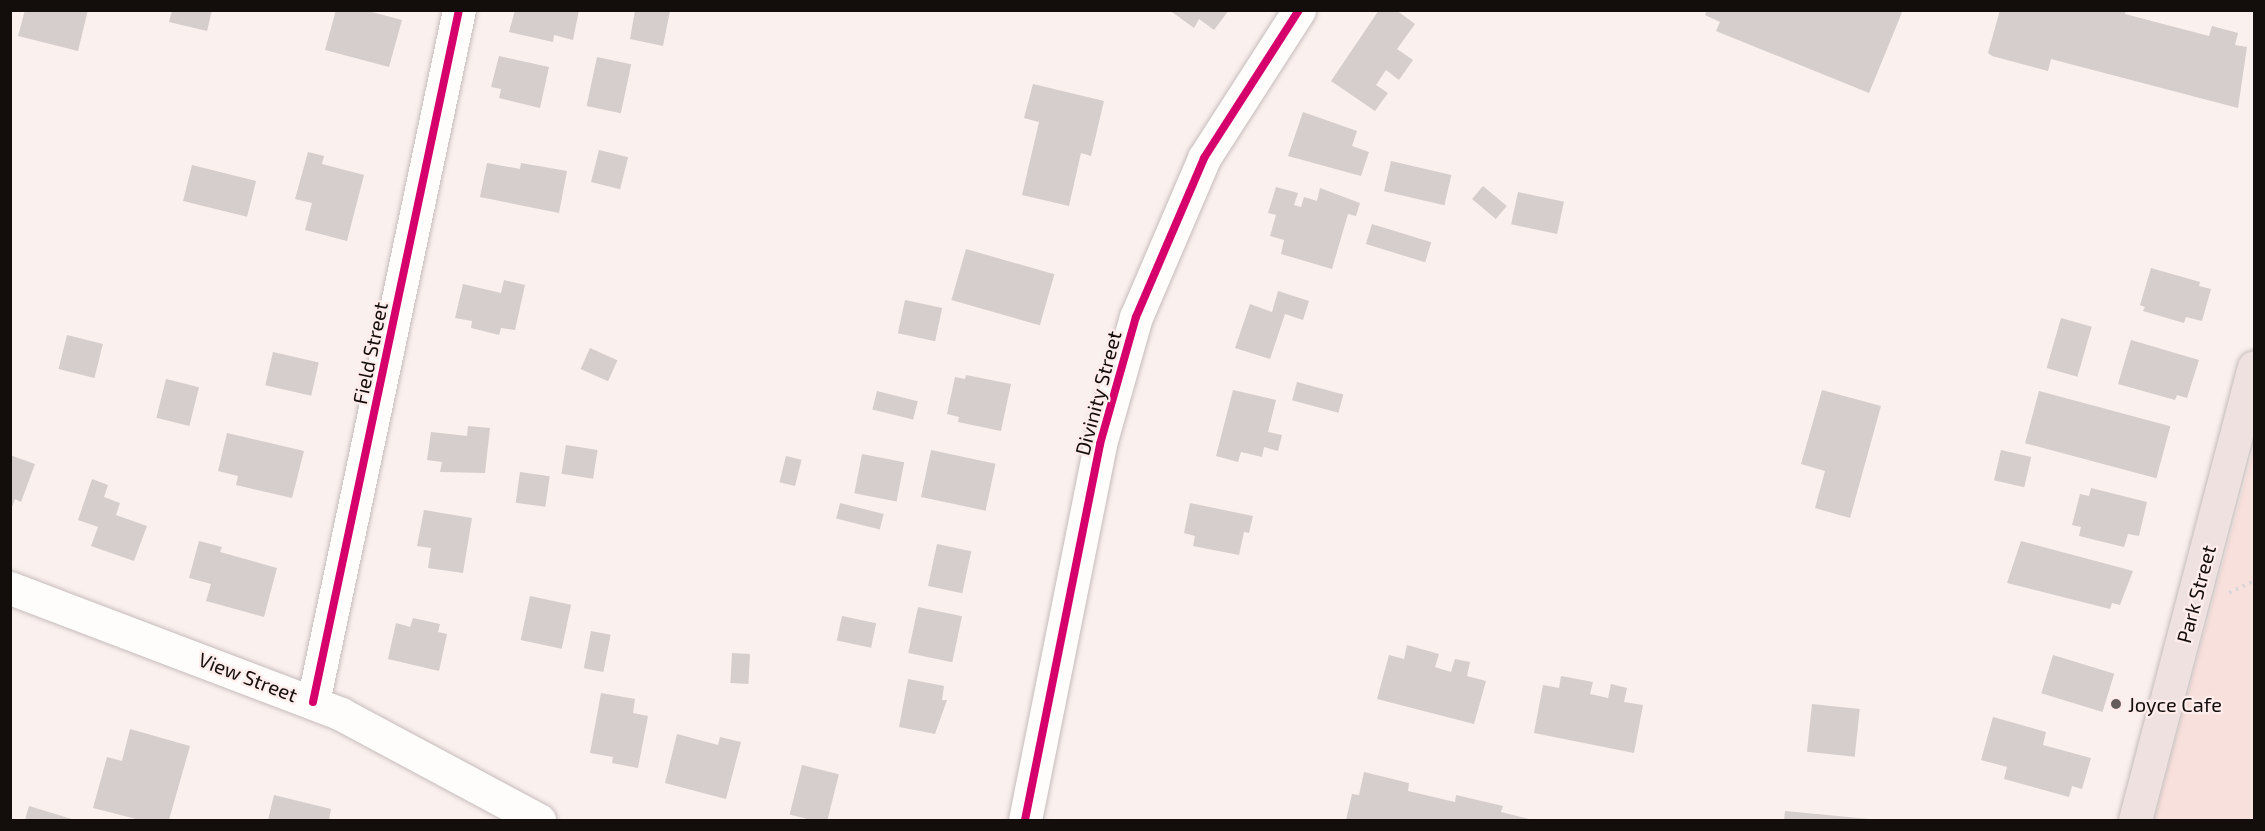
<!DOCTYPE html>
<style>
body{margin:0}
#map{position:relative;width:2265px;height:831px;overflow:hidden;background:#faf0ee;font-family:"Exo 2",sans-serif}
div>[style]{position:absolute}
.green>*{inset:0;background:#f8e0dc}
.building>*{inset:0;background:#d6cecc;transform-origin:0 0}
.path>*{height:4px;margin-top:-2px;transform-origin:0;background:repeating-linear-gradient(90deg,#dbd7d7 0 3px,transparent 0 7.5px)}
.roads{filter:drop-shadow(0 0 2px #c5bcbb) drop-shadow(0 0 2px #c5bcbb)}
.minor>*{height:33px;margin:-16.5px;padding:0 16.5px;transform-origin:16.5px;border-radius:16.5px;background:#fefdfc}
.highway>*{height:33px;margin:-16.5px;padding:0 16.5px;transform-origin:16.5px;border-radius:16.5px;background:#eee1df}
.cycleway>*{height:8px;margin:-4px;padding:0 4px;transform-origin:4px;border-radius:4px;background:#d6006c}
.dots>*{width:16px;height:16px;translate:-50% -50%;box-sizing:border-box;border:3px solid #feedea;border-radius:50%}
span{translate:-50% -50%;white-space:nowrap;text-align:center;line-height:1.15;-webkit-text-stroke:4.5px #feedea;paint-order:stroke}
.street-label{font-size:20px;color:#130d0c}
.poi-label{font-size:20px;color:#130d0c}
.left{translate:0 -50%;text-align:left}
.frame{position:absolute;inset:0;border:12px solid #130d0c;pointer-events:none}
</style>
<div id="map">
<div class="green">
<div style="clip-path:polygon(2254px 447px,2254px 820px,2154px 820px)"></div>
</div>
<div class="building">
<div style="clip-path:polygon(25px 10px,88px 10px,78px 51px,18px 36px)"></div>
<div style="clip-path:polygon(172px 10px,212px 10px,207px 31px,169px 22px)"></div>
<div style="clip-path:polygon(336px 10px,364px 10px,402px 20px,389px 67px,325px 50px)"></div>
<div style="clip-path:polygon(515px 10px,579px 10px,573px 40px,554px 35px,553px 42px,509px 32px)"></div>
<div style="clip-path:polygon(635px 10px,670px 11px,663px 46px,630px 39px)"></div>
<div style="clip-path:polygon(1229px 10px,1214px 30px,1199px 19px,1194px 28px,1172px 12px)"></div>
<div style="clip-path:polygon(1379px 10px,1396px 10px,1415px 24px,1397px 49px,1413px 60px,1399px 80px,1386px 70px,1376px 85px,1388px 93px,1375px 111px,1331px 81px)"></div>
<div style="clip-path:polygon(1707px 10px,1903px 10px,1869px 93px,1716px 31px,1720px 22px,1705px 15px)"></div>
<div style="clip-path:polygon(2000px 10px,2126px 10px,2125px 14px,2209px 36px,2212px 26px,2238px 33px,2235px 45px,2247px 47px,2238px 108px,2051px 59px,2048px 71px,1992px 56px,1988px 53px)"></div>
<div style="clip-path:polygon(499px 56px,549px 67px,540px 108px,499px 98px,501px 89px,491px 87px)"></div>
<div style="left:597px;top:57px;width:35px;height:50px;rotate:12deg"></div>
<div style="clip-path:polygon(1033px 84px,1104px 101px,1091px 156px,1081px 153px,1069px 206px,1022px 195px,1039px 122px,1024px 118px)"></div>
<div style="clip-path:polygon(1303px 112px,1357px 131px,1352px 146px,1369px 152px,1361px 176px,1288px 156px)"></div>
<div style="left:599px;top:150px;width:30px;height:33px;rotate:14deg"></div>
<div style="clip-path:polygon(308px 152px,324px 156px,322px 164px,364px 175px,347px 241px,305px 230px,312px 203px,295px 199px)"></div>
<div style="left:1391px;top:161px;width:62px;height:31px;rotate:13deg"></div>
<div style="clip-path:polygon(487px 163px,520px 169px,521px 163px,567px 171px,559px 213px,480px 197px)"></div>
<div style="left:192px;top:165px;width:66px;height:37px;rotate:14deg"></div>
<div style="left:1483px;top:186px;width:31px;height:17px;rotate:40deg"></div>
<div style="clip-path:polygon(1276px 187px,1298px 193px,1294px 205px,1301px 207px,1304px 197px,1317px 201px,1320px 188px,1360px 203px,1356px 216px,1348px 214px,1332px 269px,1281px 254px,1284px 240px,1270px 236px,1276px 215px,1268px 213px)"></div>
<div style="left:1518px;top:192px;width:47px;height:33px;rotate:12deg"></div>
<div style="left:1372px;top:224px;width:62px;height:21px;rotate:17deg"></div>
<div style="left:966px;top:249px;width:92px;height:53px;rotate:16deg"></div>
<div style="clip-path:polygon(2151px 268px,2200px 282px,2199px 286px,2211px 289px,2202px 321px,2186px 317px,2184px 323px,2143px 311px,2145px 307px,2140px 305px)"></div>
<div style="clip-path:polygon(504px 280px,525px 285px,515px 330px,501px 328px,499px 335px,471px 328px,472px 321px,455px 318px,463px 284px,501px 293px)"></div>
<div style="clip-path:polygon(1278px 291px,1309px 301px,1303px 320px,1285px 314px,1270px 359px,1235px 348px,1250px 304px,1272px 312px)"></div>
<div style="left:905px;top:300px;width:38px;height:34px;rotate:12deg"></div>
<div style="left:2061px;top:318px;width:32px;height:52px;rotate:16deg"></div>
<div style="left:67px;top:335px;width:37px;height:35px;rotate:14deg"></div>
<div style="clip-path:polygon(2131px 340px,2199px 360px,2187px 398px,2177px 395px,2175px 400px,2118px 384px)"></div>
<div style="left:590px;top:348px;width:30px;height:23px;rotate:24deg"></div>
<div style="left:273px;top:352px;width:47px;height:34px;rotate:13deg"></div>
<div style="clip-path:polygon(966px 375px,1011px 384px,1001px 431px,958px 422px,959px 417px,947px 414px,955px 377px,965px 379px)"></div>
<div style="left:166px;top:379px;width:34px;height:40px;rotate:14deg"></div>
<div style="left:1297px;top:382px;width:48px;height:19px;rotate:15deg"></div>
<div style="clip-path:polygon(1233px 390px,1276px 400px,1268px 432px,1282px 435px,1278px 451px,1264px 447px,1262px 457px,1241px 452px,1238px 462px,1216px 456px)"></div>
<div style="clip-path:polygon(1822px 390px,1881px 406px,1850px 518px,1815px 508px,1825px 471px,1801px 464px)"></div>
<div style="left:877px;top:391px;width:42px;height:19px;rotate:14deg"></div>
<div style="left:2039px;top:391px;width:136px;height:54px;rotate:15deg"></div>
<div style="clip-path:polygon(468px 426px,490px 428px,485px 473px,440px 472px,442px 462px,427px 460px,431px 432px,467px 436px)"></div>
<div style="clip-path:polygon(227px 433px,304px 451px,292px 498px,236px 485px,238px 476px,218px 471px)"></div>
<div style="left:566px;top:445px;width:32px;height:29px;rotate:9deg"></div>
<div style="left:931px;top:450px;width:66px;height:48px;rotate:12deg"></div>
<div style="left:2001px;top:450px;width:31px;height:31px;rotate:13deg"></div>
<div style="left:862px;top:454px;width:43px;height:40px;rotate:11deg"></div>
<div style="clip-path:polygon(10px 455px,35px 464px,21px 502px,15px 499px,11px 510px)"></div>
<div style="left:786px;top:456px;width:16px;height:27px;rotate:14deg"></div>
<div style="left:520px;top:472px;width:30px;height:31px;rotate:8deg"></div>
<div style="clip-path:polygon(92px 479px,108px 485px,104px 497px,120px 503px,116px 515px,147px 526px,134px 561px,91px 546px,98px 527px,78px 520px)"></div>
<div style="clip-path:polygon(2091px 488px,2147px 502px,2139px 536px,2128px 534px,2124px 547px,2079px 536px,2081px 527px,2072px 525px,2080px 494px,2089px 496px)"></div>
<div style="left:840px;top:503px;width:45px;height:16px;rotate:14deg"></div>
<div style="clip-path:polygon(1190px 503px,1253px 516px,1249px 533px,1244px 532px,1239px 555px,1193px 546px,1195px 536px,1184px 533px)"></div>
<div style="clip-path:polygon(424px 510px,472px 518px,463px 573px,428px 568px,431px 548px,417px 546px)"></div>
<div style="clip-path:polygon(199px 541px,222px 547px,220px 552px,277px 568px,264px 617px,206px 601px,211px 584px,189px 578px)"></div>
<div style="clip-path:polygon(2021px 541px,2133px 571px,2120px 605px,2112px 603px,2110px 609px,2007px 583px)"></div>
<div style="left:937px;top:544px;width:35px;height:43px;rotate:12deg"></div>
<div style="left:530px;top:596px;width:42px;height:45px;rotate:12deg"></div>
<div style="left:918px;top:607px;width:45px;height:47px;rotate:12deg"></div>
<div style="left:842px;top:616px;width:35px;height:25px;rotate:12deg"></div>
<div style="clip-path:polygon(413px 618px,440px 624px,438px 632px,447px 634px,439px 671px,388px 659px,396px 623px,410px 627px)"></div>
<div style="left:591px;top:631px;width:20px;height:38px;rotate:11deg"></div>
<div style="clip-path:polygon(1407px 645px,1439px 654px,1435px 667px,1451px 672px,1455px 659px,1470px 662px,1467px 676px,1486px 681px,1474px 724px,1377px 699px,1389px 655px,1404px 659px)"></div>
<div style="left:732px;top:653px;width:18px;height:30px;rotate:3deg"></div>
<div style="left:2053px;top:655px;width:64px;height:40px;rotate:17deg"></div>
<div style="clip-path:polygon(1561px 676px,1593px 682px,1590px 694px,1608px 698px,1611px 684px,1627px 688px,1624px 702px,1643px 705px,1634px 753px,1534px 733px,1543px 685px,1559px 688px)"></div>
<div style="clip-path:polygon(908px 679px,944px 686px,942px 700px,947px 700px,935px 734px,899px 727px)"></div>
<div style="clip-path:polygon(601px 693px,635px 699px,633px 713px,648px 716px,638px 768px,612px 763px,613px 757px,590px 753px)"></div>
<div style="left:1812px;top:704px;width:48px;height:48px;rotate:6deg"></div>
<div style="clip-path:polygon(1993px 717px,2046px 732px,2043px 745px,2091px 758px,2082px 789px,2072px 786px,2069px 797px,2004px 779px,2007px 767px,1981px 760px)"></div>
<div style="clip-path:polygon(130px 729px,190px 746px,169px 820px,140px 820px,93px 808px,107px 757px,122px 761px)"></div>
<div style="clip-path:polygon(677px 734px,718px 745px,720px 737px,741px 742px,726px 799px,665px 783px)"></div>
<div style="left:802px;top:765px;width:38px;height:51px;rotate:14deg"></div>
<div style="clip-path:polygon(1364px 772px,1409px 783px,1408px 791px,1455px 802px,1456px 795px,1503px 806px,1501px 812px,1533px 820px,1346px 820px,1352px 794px,1359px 795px)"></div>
<div style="clip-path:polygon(274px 795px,331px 809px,329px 820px,268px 820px)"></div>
<div style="clip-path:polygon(29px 806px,75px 820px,25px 820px)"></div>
<div style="clip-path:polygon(1785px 811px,1869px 819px,1869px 820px,1784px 820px)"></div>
</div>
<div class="path">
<div style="left:2229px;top:593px;width:28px;rotate:-26deg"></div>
</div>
<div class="roads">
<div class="minor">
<div style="left:10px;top:588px;width:354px;rotate:20.8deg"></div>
<div style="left:341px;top:714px;width:225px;rotate:28.2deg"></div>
<div style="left:313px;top:702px;width:707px;rotate:-78.09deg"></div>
<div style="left:1025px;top:820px;width:383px;rotate:-78.7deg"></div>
<div style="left:1100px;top:444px;width:132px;rotate:-74.2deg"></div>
<div style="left:1136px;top:317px;width:173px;rotate:-66.8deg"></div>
<div style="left:1204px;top:158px;width:176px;rotate:-57.3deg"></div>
</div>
<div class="highway">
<div style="left:2135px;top:820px;width:468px;rotate:-75.3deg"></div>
</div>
</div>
<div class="cycleway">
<div style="left:313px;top:702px;width:707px;rotate:-78.09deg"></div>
<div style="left:1025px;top:820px;width:383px;rotate:-78.7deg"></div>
<div style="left:1100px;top:444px;width:132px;rotate:-74.2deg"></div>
<div style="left:1136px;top:317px;width:173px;rotate:-66.8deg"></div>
<div style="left:1204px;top:158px;width:176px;rotate:-57.3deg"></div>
</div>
<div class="dots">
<div style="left:2116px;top:704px;background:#645c5b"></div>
</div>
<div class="street-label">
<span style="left:370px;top:353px;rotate:-78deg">Field Street</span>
<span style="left:1098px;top:393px;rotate:-75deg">Divinity Street</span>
<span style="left:2196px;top:594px;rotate:-75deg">Park Street</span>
<span style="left:248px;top:677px;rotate:21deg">View Street</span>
</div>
<div class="poi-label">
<span class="left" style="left:2128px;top:704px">Joyce Cafe</span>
</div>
<div class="frame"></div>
</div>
